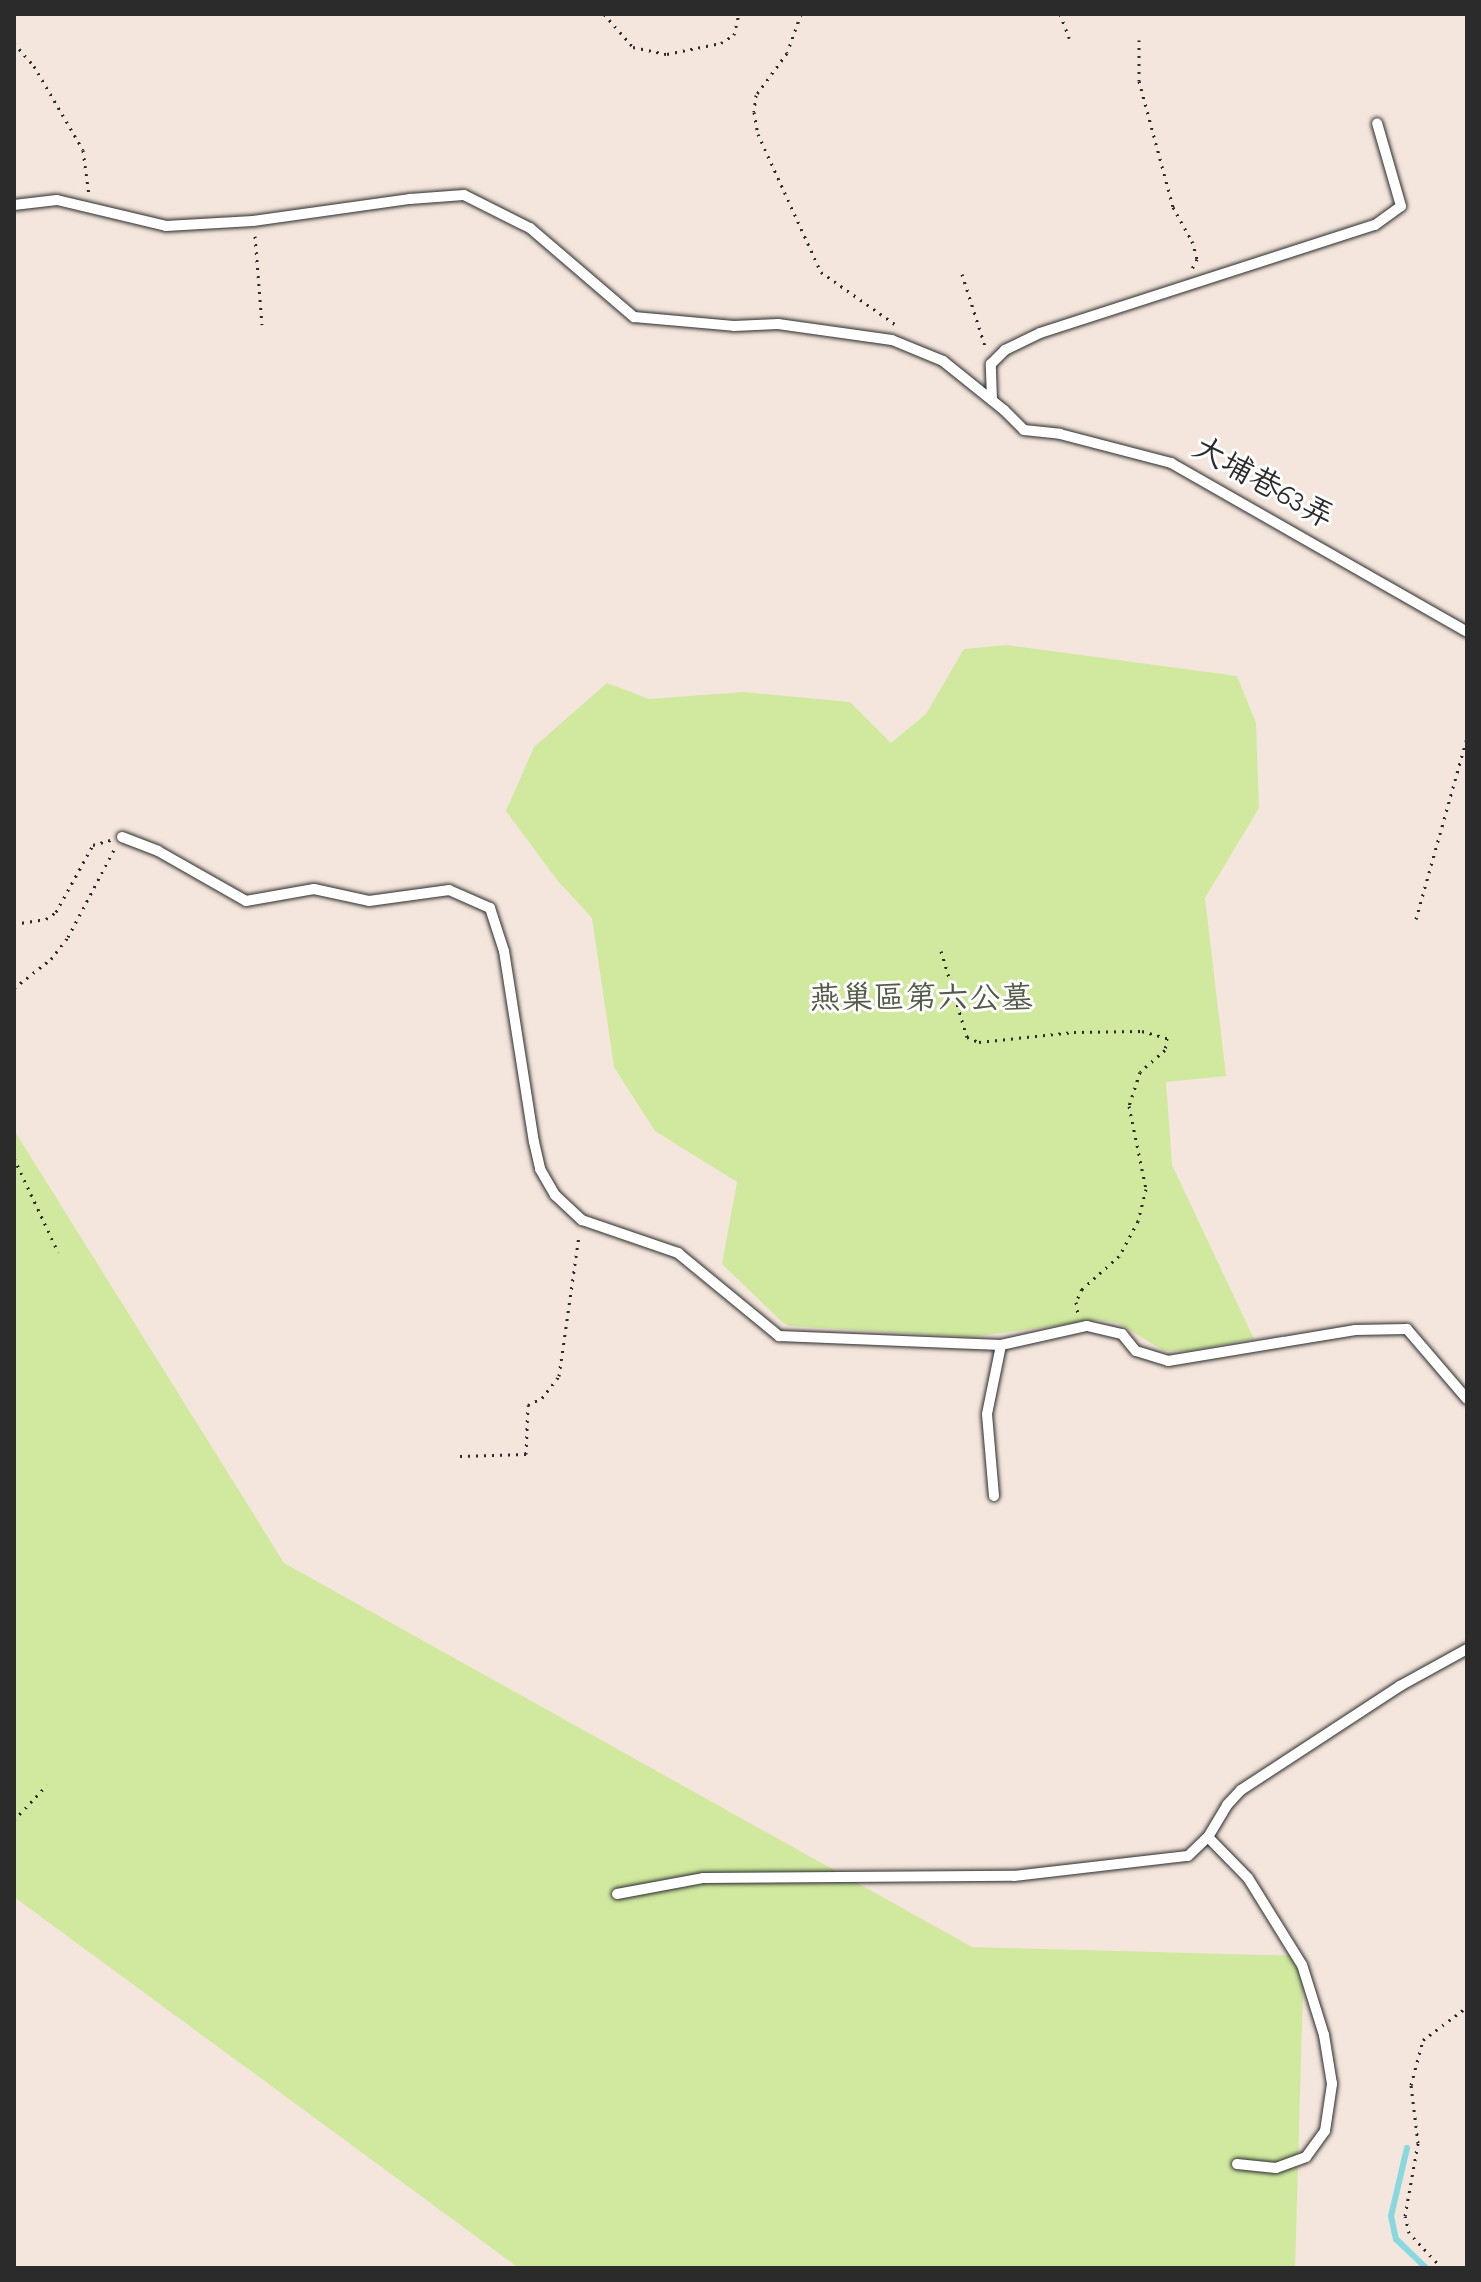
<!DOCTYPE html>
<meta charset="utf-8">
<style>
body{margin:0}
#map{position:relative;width:1481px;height:2282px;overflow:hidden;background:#f4e6dc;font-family:"Indie Flower","LXGW WenKai TC",sans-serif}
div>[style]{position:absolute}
.green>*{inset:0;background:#d0e99f}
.stream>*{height:6px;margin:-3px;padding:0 3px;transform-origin:3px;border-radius:3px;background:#88d9df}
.path>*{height:3px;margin-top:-1.5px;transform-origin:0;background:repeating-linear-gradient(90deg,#2b2b2b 0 2px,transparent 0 8px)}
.roads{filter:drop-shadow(0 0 2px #2b2b2b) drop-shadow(0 0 2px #2b2b2b)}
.service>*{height:10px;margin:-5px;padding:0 5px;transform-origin:5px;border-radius:5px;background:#fff}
span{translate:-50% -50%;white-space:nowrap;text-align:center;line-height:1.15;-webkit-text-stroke:6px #fff;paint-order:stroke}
.street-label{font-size:32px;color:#2b2b2b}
.park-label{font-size:32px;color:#545a48}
.frame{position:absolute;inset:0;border:16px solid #2b2b2b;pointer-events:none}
</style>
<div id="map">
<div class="green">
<div style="clip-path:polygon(1007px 645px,1237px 676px,1256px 723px,1259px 808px,1205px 898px,1226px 1076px,1166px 1082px,1172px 1165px,1254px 1339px,1188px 1351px,1164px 1351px,1118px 1323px,1098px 1320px,971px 1337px,789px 1326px,781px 1321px,722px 1264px,737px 1182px,655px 1131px,614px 1067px,592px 918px,557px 880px,506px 811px,534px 747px,607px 683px,649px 699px,744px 692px,850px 702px,891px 743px,926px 714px,964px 649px)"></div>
<div style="clip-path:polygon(14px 1130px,284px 1563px,972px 1947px,1304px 1956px,1295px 2268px,519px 2268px,14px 1897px)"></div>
</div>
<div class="stream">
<div style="left:1407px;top:2148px;width:70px;rotate:103.2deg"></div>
<div style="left:1391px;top:2216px;width:24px;rotate:78deg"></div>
<div style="left:1396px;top:2239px;width:42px;rotate:44deg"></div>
</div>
<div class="path">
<div style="left:604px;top:14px;width:44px;rotate:48.7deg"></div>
<div style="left:633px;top:47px;width:35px;rotate:12deg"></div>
<div style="left:667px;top:54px;width:55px;rotate:-11.5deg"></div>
<div style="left:721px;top:43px;width:15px;rotate:-32deg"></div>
<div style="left:734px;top:35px;width:22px;rotate:-77deg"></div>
<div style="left:801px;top:14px;width:41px;rotate:109.7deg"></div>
<div style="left:787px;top:53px;width:52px;rotate:126.4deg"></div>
<div style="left:756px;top:95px;width:17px;rotate:97deg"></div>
<div style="left:754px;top:112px;width:22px;rotate:80deg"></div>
<div style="left:758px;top:134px;width:152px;rotate:65.5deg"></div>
<div style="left:821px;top:272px;width:92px;rotate:35.2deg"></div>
<div style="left:1060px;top:14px;width:26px;rotate:69deg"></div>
<div style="left:1139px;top:40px;width:41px;rotate:90deg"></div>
<div style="left:1139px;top:81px;width:131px;rotate:74.9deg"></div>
<div style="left:1173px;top:207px;width:39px;rotate:61deg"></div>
<div style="left:1192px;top:241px;width:19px;rotate:74deg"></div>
<div style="left:1197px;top:259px;width:11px;rotate:117deg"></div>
<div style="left:14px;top:43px;width:30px;rotate:49deg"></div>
<div style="left:34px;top:66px;width:97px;rotate:59.7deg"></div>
<div style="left:83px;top:150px;width:45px;rotate:82.4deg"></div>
<div style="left:255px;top:236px;width:89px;rotate:85.5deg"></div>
<div style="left:962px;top:274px;width:79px;rotate:72.3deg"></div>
<div style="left:1416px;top:919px;width:189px;rotate:-74.3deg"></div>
<div style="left:14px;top:924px;width:32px;rotate:-9deg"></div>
<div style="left:46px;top:919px;width:12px;rotate:-35deg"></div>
<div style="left:56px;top:912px;width:77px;rotate:-61.1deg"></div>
<div style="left:93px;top:845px;width:19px;rotate:-16deg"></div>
<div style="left:941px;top:951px;width:90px;rotate:73.2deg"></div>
<div style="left:967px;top:1037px;width:13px;rotate:23deg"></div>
<div style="left:979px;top:1042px;width:96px;rotate:-6deg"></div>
<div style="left:1074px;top:1032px;width:68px;rotate:-0.8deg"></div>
<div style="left:1142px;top:1031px;width:26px;rotate:16deg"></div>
<div style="left:1167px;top:1038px;width:12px;rotate:99deg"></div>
<div style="left:1165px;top:1050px;width:33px;rotate:139deg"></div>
<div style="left:1140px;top:1072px;width:36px;rotate:108deg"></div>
<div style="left:1129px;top:1106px;width:85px;rotate:78.4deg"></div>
<div style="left:1146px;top:1189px;width:33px;rotate:104deg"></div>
<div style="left:1138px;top:1221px;width:40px;rotate:118deg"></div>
<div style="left:1119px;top:1256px;width:50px;rotate:138.3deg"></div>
<div style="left:1082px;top:1289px;width:14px;rotate:115deg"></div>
<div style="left:1076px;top:1302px;width:13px;rotate:81deg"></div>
<div style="left:14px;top:988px;width:47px;rotate:-38.1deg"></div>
<div style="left:51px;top:959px;width:28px;rotate:-52deg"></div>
<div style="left:68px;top:937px;width:101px;rotate:-62.2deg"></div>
<div style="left:14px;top:1059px;width:14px;rotate:90deg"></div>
<div style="left:14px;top:1158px;width:104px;rotate:64.9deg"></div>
<div style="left:460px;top:1456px;width:66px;rotate:-1.7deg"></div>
<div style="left:526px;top:1454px;width:49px;rotate:-87.7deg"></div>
<div style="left:528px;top:1405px;width:16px;rotate:-27deg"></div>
<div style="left:542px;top:1398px;width:28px;rotate:-52deg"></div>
<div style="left:559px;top:1376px;width:141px;rotate:-81.9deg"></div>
<div style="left:14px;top:1820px;width:48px;rotate:-46.7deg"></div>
<div style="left:1442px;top:2268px;width:48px;rotate:-133.3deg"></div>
<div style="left:1409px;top:2233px;width:17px;rotate:-103deg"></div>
<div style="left:1405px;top:2216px;width:74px;rotate:-79.9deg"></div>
<div style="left:1418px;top:2143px;width:58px;rotate:-96.9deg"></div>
<div style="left:1411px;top:2085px;width:47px;rotate:-75.1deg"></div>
<div style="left:1423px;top:2040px;width:55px;rotate:-36.9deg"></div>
</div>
<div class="roads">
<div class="service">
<div style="left:14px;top:205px;width:43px;rotate:-6.6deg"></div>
<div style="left:57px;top:200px;width:112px;rotate:13.4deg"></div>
<div style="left:166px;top:226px;width:87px;rotate:-3.3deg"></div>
<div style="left:253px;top:221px;width:159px;rotate:-8deg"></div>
<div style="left:410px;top:199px;width:54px;rotate:-4.2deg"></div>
<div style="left:464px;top:195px;width:74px;rotate:26.6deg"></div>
<div style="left:530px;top:228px;width:137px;rotate:40.6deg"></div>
<div style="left:634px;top:317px;width:100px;rotate:5.1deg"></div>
<div style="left:734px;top:326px;width:44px;rotate:-2.6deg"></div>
<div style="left:778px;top:324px;width:115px;rotate:8deg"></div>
<div style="left:892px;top:340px;width:55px;rotate:22.4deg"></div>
<div style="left:943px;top:361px;width:78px;rotate:38.8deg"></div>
<div style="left:1004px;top:410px;width:28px;rotate:45deg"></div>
<div style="left:1024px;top:430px;width:36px;rotate:6deg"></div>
<div style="left:1060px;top:434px;width:115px;rotate:14.6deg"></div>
<div style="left:1171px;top:463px;width:341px;rotate:29.7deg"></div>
<div style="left:992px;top:400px;width:36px;rotate:-92deg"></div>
<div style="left:991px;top:364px;width:20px;rotate:-45deg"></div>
<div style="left:1005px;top:350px;width:39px;rotate:-26deg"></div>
<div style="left:1040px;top:333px;width:352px;rotate:-17.9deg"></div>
<div style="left:1375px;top:225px;width:32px;rotate:-36deg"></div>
<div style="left:1401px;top:206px;width:86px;rotate:-106.1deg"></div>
<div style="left:122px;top:837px;width:39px;rotate:21deg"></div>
<div style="left:158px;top:851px;width:101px;rotate:29.6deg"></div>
<div style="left:246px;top:901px;width:69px;rotate:-10deg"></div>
<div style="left:314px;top:889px;width:56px;rotate:12.3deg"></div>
<div style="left:369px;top:901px;width:81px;rotate:-7.8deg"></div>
<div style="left:449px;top:890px;width:45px;rotate:23.7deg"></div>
<div style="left:490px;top:908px;width:45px;rotate:72deg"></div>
<div style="left:504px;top:951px;width:193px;rotate:81.1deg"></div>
<div style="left:534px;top:1142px;width:28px;rotate:77deg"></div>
<div style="left:540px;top:1169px;width:30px;rotate:60deg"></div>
<div style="left:555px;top:1195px;width:37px;rotate:43deg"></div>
<div style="left:582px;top:1220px;width:102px;rotate:19deg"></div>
<div style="left:678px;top:1253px;width:131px;rotate:39.4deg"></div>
<div style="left:779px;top:1336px;width:222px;rotate:2.3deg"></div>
<div style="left:1001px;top:1345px;width:88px;rotate:-12.5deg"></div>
<div style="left:1087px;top:1326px;width:36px;rotate:13deg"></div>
<div style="left:1122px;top:1334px;width:22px;rotate:51deg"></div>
<div style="left:1136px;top:1351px;width:34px;rotate:17deg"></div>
<div style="left:1168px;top:1361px;width:190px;rotate:-9.4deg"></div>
<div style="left:1355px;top:1330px;width:52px;rotate:-1.1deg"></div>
<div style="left:1407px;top:1329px;width:92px;rotate:49.4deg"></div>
<div style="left:994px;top:1496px;width:82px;rotate:-94.9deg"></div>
<div style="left:987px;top:1414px;width:70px;rotate:-78.5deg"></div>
<div style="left:617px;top:1894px;width:87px;rotate:-10.5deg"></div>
<div style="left:703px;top:1878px;width:311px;rotate:-0.4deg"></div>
<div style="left:1014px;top:1876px;width:175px;rotate:-6.6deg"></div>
<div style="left:1188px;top:1856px;width:28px;rotate:-44deg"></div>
<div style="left:1237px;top:2164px;width:39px;rotate:6deg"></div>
<div style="left:1276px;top:2168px;width:32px;rotate:-20deg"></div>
<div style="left:1306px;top:2157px;width:32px;rotate:-54deg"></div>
<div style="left:1325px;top:2131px;width:48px;rotate:-81.5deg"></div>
<div style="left:1332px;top:2084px;width:50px;rotate:-99.3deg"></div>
<div style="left:1324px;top:2035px;width:73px;rotate:-107.4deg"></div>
<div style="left:1302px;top:1965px;width:102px;rotate:-121.8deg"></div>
<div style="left:1248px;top:1878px;width:57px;rotate:-134.3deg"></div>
<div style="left:1208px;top:1837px;width:37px;rotate:-59deg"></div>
<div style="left:1227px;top:1805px;width:21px;rotate:-47deg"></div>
<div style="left:1241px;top:1790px;width:190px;rotate:-33.2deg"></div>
<div style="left:1400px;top:1686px;width:77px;rotate:-28.9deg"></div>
</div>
</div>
<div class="street-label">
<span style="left:1262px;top:485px;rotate:29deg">大埔巷63弄</span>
</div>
<div class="park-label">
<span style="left:921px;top:1001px">燕巢區第六公墓</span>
</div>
<div class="frame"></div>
</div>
